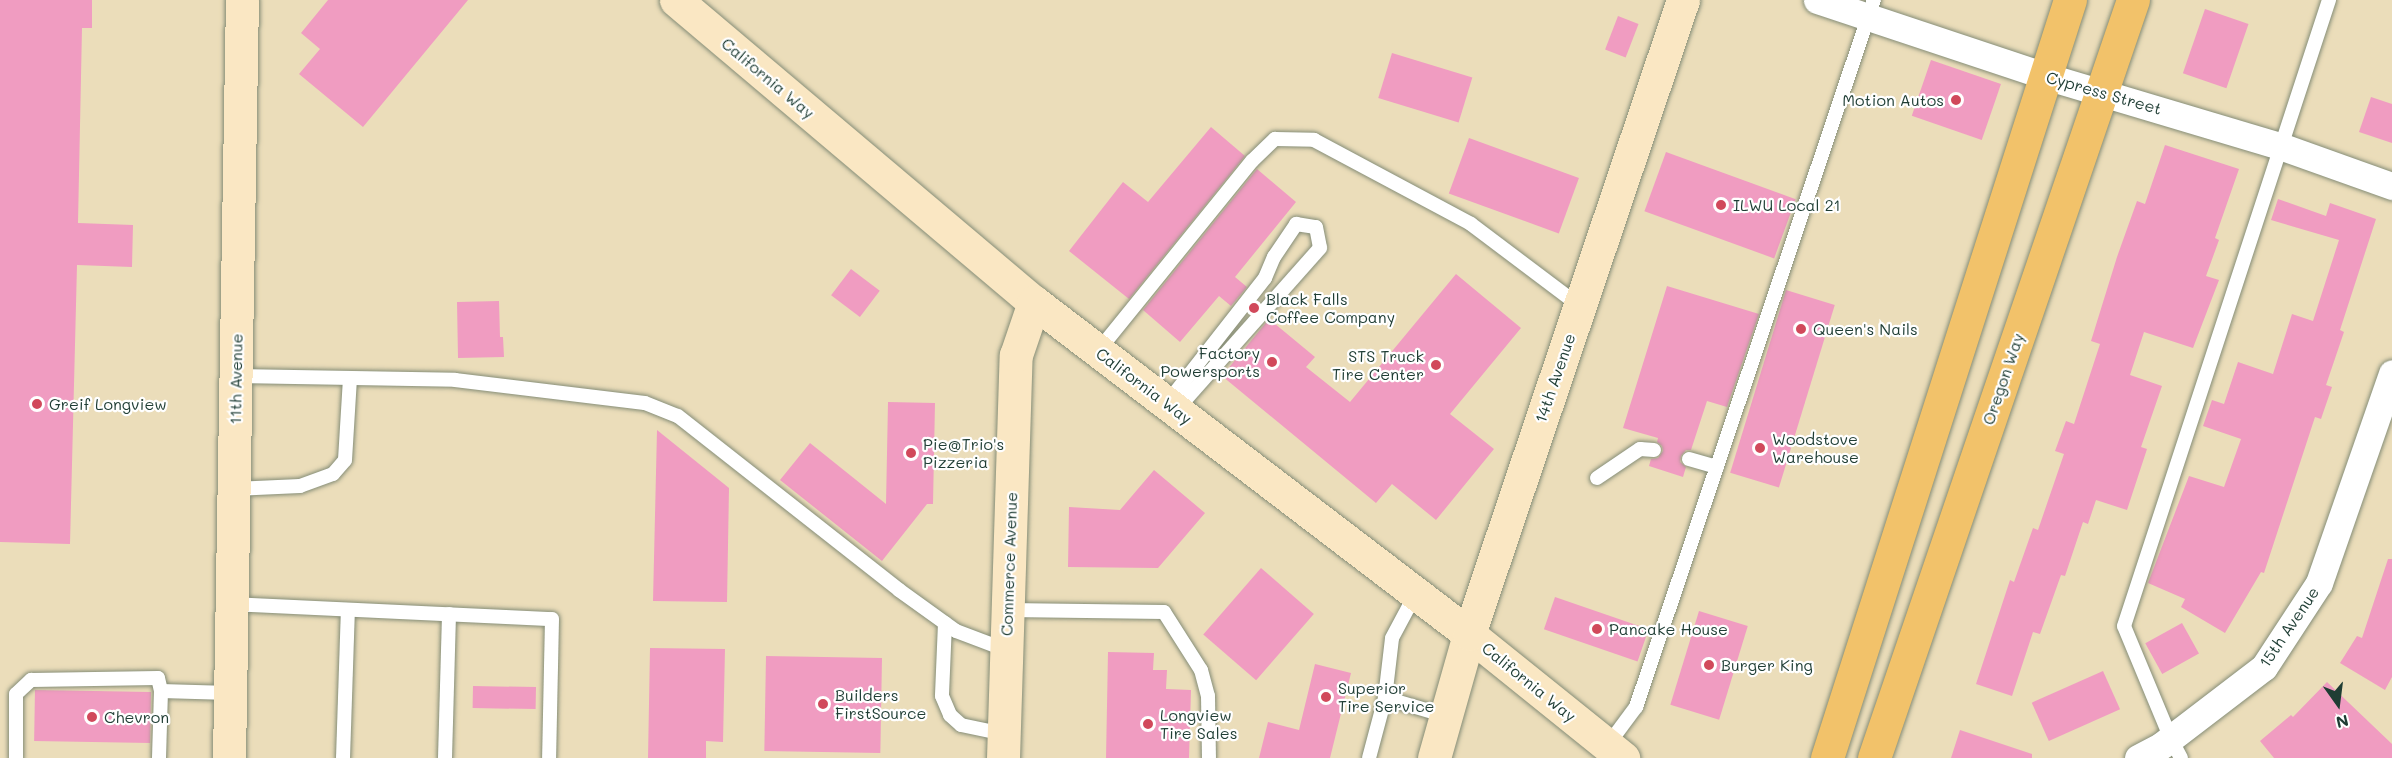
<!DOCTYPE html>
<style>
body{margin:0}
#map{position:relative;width:2392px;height:758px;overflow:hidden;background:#ebddba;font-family:Mali,sans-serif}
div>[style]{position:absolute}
.building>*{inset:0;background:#f09cc1;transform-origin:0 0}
.roads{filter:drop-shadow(0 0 2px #858d77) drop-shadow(0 0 2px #858d77)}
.lane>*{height:14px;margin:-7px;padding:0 7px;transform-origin:7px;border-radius:7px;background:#fff}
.street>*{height:27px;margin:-13.5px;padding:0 13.5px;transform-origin:13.5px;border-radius:13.5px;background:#fff}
.secondary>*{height:33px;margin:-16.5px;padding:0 16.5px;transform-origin:16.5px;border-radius:16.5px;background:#fae7c3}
.primary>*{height:33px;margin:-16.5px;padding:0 16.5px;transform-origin:16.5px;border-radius:16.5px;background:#f2c26a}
.dots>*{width:16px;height:16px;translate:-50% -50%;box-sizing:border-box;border:3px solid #fff;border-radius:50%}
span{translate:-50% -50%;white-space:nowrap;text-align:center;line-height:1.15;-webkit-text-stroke:4.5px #fff;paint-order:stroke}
.street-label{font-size:16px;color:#1f3d34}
.poi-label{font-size:16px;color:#1f3d34}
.right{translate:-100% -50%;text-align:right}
.left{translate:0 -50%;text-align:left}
.north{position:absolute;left:2308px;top:674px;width:60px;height:60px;-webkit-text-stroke:4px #fff;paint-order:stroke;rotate:166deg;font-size:16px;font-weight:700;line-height:24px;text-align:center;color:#1f3d34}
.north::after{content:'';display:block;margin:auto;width:21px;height:27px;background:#1f3d34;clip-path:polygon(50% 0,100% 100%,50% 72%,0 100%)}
</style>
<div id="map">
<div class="building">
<div style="clip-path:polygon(0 0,92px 0,92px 28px,82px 28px,78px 223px,133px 225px,132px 267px,77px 265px,70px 544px,0 542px)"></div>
<div style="clip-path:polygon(328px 0,468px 0,363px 127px,299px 74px,320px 49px,301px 33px)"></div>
<div style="left:2205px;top:9px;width:46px;height:68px;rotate:19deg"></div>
<div style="left:1618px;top:16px;width:22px;height:36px;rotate:21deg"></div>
<div style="left:1392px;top:53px;width:84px;height:47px;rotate:17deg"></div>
<div style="left:1931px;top:60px;width:74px;height:59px;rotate:19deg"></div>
<div style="clip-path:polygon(2371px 97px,2392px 104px,2392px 143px,2359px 132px)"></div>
<div style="clip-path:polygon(1211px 127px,1245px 156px,1129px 299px,1069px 251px,1123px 182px,1148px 202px)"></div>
<div style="left:1469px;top:138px;width:117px;height:59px;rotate:20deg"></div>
<div style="clip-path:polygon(2165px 145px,2239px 169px,2215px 238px,2219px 240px,2206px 276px,2219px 280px,2193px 348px,2144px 332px,2130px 375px,2162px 386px,2141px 447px,2147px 449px,2127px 510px,2096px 500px,2088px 524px,2083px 522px,2065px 576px,2061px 575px,2040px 634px,2033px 632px,2012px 696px,1976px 684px,2010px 580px,2014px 582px,2033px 528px,2038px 530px,2064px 454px,2055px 451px,2066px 421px,2074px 424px,2100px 344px,2091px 341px,2117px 257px,2137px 201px,2145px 204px)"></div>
<div style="left:1666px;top:152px;width:138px;height:63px;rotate:20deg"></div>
<div style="clip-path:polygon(1257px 169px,1296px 202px,1235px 277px,1247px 287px,1231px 306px,1219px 296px,1180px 342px,1143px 310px)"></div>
<div style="clip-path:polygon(2278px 199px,2326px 216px,2330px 203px,2376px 219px,2340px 330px,2344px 332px,2326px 385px,2332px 387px,2321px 419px,2315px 417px,2264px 573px,2261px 572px,2225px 633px,2181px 607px,2185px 599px,2148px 583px,2189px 476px,2224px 487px,2241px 439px,2203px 426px,2212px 400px,2224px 404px,2238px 362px,2273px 374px,2292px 314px,2313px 321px,2339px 240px,2271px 220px)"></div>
<div style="left:851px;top:269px;width:36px;height:33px;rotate:37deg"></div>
<div style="clip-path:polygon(1456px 274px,1521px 328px,1450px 414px,1494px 449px,1436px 520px,1392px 484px,1376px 503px,1222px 376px,1269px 319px,1315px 357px,1306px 367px,1350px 402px)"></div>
<div style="clip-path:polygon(1667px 286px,1759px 314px,1727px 407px,1707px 401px,1691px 450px,1686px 450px,1681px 456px,1680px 462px,1686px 467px,1683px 477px,1649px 466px,1651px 459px,1658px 458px,1663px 451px,1662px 446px,1657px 442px,1658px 438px,1623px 428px)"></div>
<div style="left:1786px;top:290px;width:51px;height:191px;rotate:17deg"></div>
<div style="clip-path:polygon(499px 301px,500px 337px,503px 337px,504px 357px,458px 358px,457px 302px)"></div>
<div style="clip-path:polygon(888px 402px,935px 403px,933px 504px,927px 504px,882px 561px,780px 480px,810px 443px,886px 504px)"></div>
<div style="clip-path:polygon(657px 430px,729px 488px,727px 602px,653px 601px)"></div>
<div style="clip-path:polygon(1154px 470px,1205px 513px,1158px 568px,1068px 567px,1069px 507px,1120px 510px)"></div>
<div style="clip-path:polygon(2388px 559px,2392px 559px,2392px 677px,2385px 690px,2340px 663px,2357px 636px,2362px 638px)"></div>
<div style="left:1261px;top:568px;width:70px;height:88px;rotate:41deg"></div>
<div style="left:1555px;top:597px;width:99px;height:34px;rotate:19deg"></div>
<div style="left:1699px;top:611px;width:51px;height:98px;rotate:17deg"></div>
<div style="left:2182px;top:623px;width:35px;height:42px;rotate:61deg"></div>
<div style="clip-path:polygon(650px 648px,725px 649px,723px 742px,706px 741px,706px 758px,648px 758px)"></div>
<div style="clip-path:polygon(1108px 652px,1154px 653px,1153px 670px,1167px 670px,1166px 689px,1191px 690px,1189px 758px,1106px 758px)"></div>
<div style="left:766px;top:656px;width:116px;height:95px;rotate:1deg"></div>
<div style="clip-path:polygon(1315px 664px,1351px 673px,1330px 758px,1259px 758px,1268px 722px,1299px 730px)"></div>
<div style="left:2103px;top:671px;width:42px;height:78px;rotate:66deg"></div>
<div style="clip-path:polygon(2327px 682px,2392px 744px,2392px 758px,2274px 758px,2260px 741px,2291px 715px,2293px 717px)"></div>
<div style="left:473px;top:686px;width:63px;height:22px;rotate:1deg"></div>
<div style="left:35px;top:690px;width:116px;height:51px;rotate:1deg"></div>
<div style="clip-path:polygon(1960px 730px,2032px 754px,2032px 758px,1951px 758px)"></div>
</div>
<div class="roads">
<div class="lane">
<div style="left:1098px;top:351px;width:245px;rotate:-51deg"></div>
<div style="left:1252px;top:161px;width:32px;rotate:-44deg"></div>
<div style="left:1275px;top:139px;width:39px;rotate:1deg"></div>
<div style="left:1314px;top:140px;width:178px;rotate:28.1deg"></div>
<div style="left:1471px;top:224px;width:136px;rotate:37deg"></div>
<div style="left:236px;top:376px;width:219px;rotate:1deg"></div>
<div style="left:455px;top:380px;width:191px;rotate:6.9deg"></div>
<div style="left:645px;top:403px;width:35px;rotate:22deg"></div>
<div style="left:678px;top:416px;width:281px;rotate:38.2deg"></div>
<div style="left:899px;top:590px;width:70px;rotate:35.7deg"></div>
<div style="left:956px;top:631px;width:53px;rotate:20.8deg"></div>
<div style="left:1167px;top:403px;width:159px;rotate:-51.9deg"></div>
<div style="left:1265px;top:278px;width:23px;rotate:-67deg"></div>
<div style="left:1274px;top:257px;width:40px;rotate:-56deg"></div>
<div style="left:1296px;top:224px;width:20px;rotate:9deg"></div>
<div style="left:1316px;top:227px;width:21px;rotate:79deg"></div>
<div style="left:1320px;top:248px;width:217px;rotate:131.6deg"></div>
<div style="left:1689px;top:459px;width:29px;rotate:16deg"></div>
<div style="left:1597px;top:478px;width:52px;rotate:-34deg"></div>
<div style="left:1640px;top:449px;width:14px;rotate:4deg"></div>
<div style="left:234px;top:489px;width:66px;rotate:-2.6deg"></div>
<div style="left:300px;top:486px;width:35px;rotate:-20deg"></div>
<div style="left:333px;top:474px;width:18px;rotate:-49deg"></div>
<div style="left:345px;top:460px;width:82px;rotate:-86.5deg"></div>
<div style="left:232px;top:604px;width:320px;rotate:2.7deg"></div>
<div style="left:552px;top:619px;width:139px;rotate:91.2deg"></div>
<div style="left:1007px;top:610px;width:157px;rotate:0.7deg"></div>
<div style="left:1164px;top:612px;width:69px;rotate:57.5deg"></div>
<div style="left:1201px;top:670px;width:27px;rotate:75deg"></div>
<div style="left:1208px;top:696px;width:62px;rotate:89.1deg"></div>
<div style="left:945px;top:623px;width:73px;rotate:92.4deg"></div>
<div style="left:942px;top:696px;width:21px;rotate:67deg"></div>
<div style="left:950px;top:715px;width:15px;rotate:42deg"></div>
<div style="left:961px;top:725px;width:44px;rotate:11.8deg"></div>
<div style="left:1385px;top:698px;width:60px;rotate:-83.3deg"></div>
<div style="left:1392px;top:638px;width:51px;rotate:-61.9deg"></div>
<div style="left:1607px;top:746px;width:49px;rotate:-53.4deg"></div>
<div style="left:1636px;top:707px;width:746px;rotate:-71.4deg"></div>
<div style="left:16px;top:758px;width:64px;rotate:-90deg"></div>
<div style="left:16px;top:694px;width:21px;rotate:-43deg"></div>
<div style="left:31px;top:680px;width:127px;rotate:-0.9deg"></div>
<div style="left:158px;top:678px;width:13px;rotate:77deg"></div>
<div style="left:159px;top:758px;width:67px;rotate:-88.3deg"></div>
<div style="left:161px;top:691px;width:69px;rotate:1.7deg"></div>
<div style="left:343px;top:758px;width:148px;rotate:-88.1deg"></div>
<div style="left:445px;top:758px;width:144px;rotate:-88.4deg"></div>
<div style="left:1369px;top:758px;width:62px;rotate:-75.1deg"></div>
<div style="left:1385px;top:698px;width:64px;rotate:16.4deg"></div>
<div style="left:2181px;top:758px;width:21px;rotate:-118deg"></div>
<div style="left:2171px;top:739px;width:122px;rotate:-112.6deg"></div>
<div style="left:2124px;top:626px;width:659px;rotate:-71.87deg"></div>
</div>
<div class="street">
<div style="left:1817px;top:0;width:240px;rotate:18.4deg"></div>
<div style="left:2045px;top:76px;width:245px;rotate:16.6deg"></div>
<div style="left:2280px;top:146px;width:119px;rotate:19.7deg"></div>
<div style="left:2138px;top:758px;width:27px;rotate:-28deg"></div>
<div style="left:2162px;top:745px;width:128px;rotate:-37.4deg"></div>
<div style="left:2264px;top:667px;width:100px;rotate:-56.8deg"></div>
<div style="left:2319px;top:583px;width:222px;rotate:-70.8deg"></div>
</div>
<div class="secondary">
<div style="left:676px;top:0;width:468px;rotate:40.2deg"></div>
<div style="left:1034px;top:302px;width:547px;rotate:37.35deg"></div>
<div style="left:1469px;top:634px;width:198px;rotate:38.8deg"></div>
<div style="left:229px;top:758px;width:758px;rotate:-89.02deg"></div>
<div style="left:1003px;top:758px;width:403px;rotate:-88.2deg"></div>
<div style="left:1016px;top:355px;width:56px;rotate:-71.2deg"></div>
<div style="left:1434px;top:758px;width:129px;rotate:-74.2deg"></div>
<div style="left:1469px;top:634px;width:669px;rotate:-71.35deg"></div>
</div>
<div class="primary">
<div style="left:1827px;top:758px;width:796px;rotate:-72.23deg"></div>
<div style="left:1874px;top:758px;width:801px;rotate:-71.14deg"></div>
</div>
</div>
<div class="dots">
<div style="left:1956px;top:100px;background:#d1495b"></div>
<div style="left:1721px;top:205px;background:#d1495b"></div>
<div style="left:1254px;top:308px;background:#d1495b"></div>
<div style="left:1801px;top:329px;background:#d1495b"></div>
<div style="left:1272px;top:362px;background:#d1495b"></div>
<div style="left:1436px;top:365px;background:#d1495b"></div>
<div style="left:37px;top:404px;background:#d1495b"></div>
<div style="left:1760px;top:448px;background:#d1495b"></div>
<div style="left:911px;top:453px;background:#d1495b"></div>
<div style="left:1597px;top:629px;background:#d1495b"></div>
<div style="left:1709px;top:665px;background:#d1495b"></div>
<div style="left:1326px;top:697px;background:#d1495b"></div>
<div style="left:823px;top:704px;background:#d1495b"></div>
<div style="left:92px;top:717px;background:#d1495b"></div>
<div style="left:1148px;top:724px;background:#d1495b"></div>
</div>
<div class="street-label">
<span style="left:768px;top:78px;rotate:40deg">California Way</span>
<span style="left:2104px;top:93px;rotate:16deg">Cypress Street</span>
<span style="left:1555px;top:378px;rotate:-71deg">14th Avenue</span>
<span style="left:236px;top:379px;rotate:-89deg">11th Avenue</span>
<span style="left:2003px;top:379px;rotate:-71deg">Oregon Way</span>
<span style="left:1144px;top:386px;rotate:37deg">California Way</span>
<span style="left:1009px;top:564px;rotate:-88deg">Commerce Avenue</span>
<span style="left:2289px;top:627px;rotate:-56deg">15th Avenue</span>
<span style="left:1529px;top:682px;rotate:39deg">California Way</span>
</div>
<div class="poi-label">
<span class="right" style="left:1944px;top:100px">Motion Autos</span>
<span class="left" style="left:1733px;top:205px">ILWU Local 21</span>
<span class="left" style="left:1266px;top:308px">Black Falls<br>Coffee Company</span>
<span class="left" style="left:1813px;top:329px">Queen's Nails</span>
<span class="right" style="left:1260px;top:362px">Factory<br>Powersports</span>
<span class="right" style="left:1424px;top:365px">STS Truck<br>Tire Center</span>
<span class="left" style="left:49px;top:404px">Greif Longview</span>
<span class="left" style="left:1772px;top:448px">Woodstove<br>Warehouse</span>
<span class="left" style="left:923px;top:453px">Pie@Trio's<br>Pizzeria</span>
<span class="left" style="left:1609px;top:629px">Pancake House</span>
<span class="left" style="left:1721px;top:665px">Burger King</span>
<span class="left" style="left:1338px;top:697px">Superior<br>Tire Service</span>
<span class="left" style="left:835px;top:704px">Builders<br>FirstSource</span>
<span class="left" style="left:1160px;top:724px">Longview<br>Tire Sales</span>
<span class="left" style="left:104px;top:717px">Chevron</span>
</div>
<div class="north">N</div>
</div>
